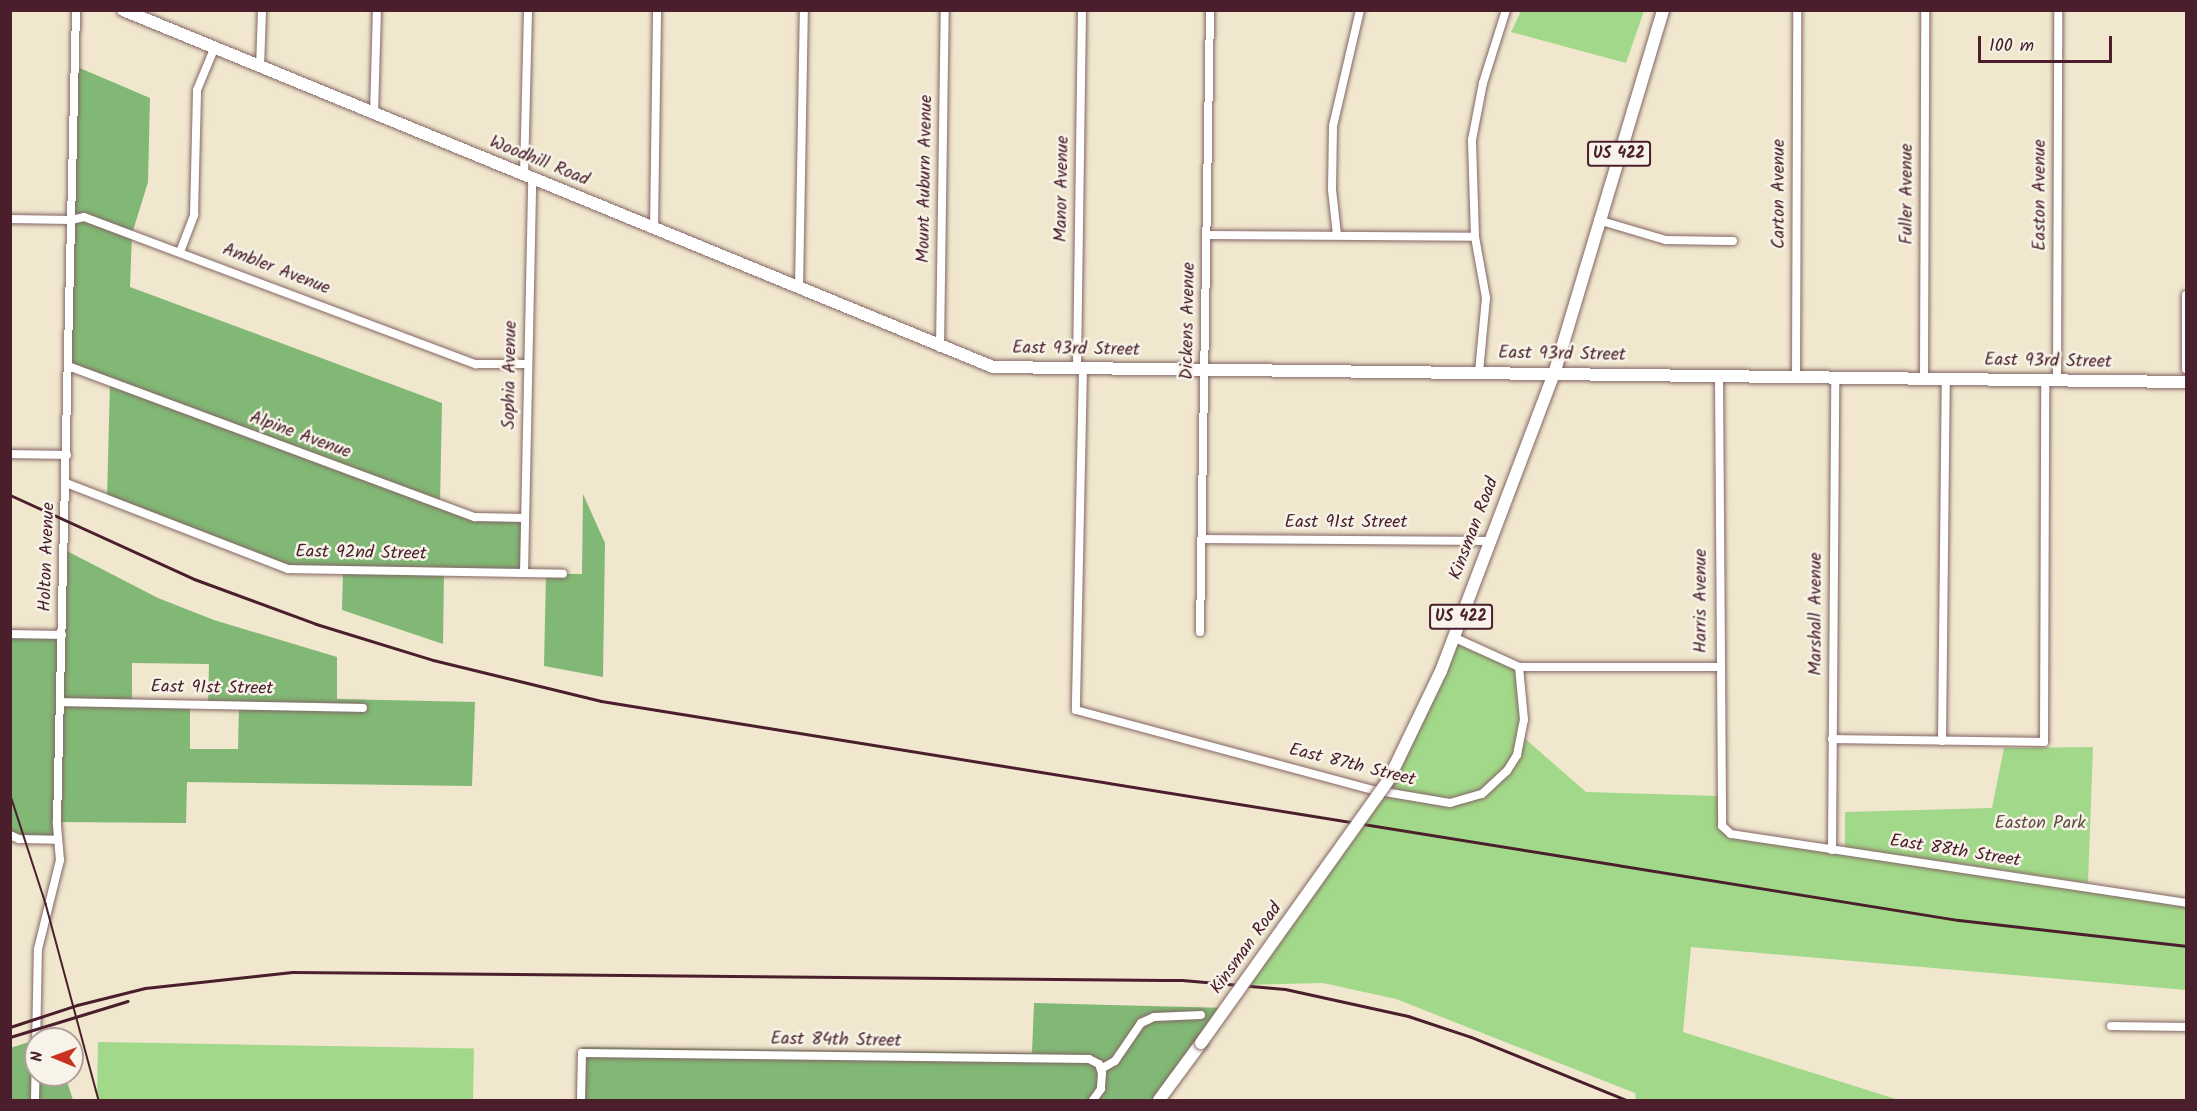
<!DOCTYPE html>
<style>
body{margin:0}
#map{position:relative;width:2197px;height:1111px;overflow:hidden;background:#f0e7ce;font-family:Kalam,sans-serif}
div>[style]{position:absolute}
.green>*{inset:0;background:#a2d889;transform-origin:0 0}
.forest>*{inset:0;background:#81b875}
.roads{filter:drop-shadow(0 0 2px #846564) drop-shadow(0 0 2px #846564)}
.street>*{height:8px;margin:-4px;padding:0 4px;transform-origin:4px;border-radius:4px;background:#fff}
.secondary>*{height:12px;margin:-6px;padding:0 6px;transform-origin:6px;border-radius:6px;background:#fff}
.primary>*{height:12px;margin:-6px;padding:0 6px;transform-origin:6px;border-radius:6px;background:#fff}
.tram>*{height:1.5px;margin:-0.75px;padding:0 0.75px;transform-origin:0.75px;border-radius:0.75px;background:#4a1f2b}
.rail>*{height:3px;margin:-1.5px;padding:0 1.5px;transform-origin:1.5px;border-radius:1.5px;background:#4a1f2b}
.bridges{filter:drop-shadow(0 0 2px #846564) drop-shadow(0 0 2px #846564)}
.primary-bridge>*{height:12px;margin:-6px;padding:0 6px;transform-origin:6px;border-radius:6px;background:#fff}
span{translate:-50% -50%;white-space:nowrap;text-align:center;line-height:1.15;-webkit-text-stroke:5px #f7f3e8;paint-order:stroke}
.shield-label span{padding:2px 4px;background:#f7f3e8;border:2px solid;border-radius:4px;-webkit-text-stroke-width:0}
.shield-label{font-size:16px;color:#4a1f2b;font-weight:700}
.street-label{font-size:18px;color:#4a1f2b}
.park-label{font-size:18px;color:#604d42}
.frame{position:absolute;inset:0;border:12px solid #4a1f2b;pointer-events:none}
.north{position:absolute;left:24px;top:1027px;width:60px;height:60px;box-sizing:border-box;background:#f7f3e8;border:2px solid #b29e9c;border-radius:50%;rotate:271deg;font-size:16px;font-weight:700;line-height:24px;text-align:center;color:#4a1f2b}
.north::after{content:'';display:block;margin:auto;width:21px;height:27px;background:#c8321e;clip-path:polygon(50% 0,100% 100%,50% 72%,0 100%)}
.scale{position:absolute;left:1978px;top:36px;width:134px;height:27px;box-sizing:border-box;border:3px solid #4a1f2b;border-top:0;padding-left:8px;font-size:18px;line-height:21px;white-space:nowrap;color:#4a1f2b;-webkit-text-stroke:4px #f7f3e8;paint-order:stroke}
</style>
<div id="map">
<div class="green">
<div style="clip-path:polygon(1521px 11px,1521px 10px,1644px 11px,1626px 63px,1511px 32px)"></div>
<div style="clip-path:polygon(1453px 637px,1519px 667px,1523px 737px,1586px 792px,1719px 796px,1719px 812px,1731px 834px,2186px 903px,2186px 990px,1691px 947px,1683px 1032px,1899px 1100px,1636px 1100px,1635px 1093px,1396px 999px,1323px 983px,1243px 985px,1388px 781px)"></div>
<div style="clip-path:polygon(2093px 747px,2088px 883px,1845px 847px,1845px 812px,1992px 808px,2004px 748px)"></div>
<div style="left:98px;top:1042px;width:376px;height:60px;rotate:1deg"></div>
</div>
<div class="forest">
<div style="clip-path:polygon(75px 66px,150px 98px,148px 182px,132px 234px,130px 287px,442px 403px,440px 504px,475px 517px,525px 518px,524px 573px,444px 572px,443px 644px,342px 610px,343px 570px,288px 569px,107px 499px,110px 382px,68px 366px)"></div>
<div style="clip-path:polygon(583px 494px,605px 543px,603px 677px,544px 666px,546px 574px,582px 574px)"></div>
<div style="clip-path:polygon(evenodd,65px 550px,158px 598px,214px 620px,337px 657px,337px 699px,475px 702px,472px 786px,187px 782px,186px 823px,58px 822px,58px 840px,11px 834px,11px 634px,62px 635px,65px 550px,132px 663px,209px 664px,208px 705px,239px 706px,238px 749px,190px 749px,190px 705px,132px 704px,132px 663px)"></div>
<div style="clip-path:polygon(1034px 1003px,1227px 1008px,1159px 1100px,581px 1100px,582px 1047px,1032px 1053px)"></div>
<div style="clip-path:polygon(29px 1042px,36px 1043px,36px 1075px,65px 1075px,73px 1100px,11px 1100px,10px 1048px)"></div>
</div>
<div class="roads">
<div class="street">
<div style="left:260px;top:68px;width:58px;rotate:-88deg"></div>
<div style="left:374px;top:115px;width:105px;rotate:-88.4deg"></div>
<div style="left:524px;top:175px;width:165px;rotate:-88.6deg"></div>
<div style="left:10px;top:219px;width:61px;rotate:0.9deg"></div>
<div style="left:71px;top:220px;width:13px;rotate:-13deg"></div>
<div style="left:84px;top:217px;width:419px;rotate:20.6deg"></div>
<div style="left:476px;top:364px;width:52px"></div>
<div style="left:1598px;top:220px;width:71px;rotate:16.4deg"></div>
<div style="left:1666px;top:240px;width:67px;rotate:0.9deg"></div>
<div style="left:654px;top:229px;width:219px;rotate:-89.2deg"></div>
<div style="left:1207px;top:235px;width:268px;rotate:0.4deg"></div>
<div style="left:1337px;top:235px;width:45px;rotate:-96.3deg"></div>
<div style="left:1332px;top:190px;width:64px;rotate:-89.1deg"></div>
<div style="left:1333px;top:126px;width:119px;rotate:-76.9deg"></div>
<div style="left:180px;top:252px;width:40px;rotate:-69deg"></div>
<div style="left:194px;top:215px;width:125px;rotate:-88.6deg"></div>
<div style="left:197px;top:90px;width:44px;rotate:-67.5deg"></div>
<div style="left:799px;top:289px;width:279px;rotate:-89deg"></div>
<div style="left:2186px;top:295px;width:74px;rotate:90deg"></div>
<div style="left:940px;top:348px;width:338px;rotate:-89.2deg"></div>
<div style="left:68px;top:366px;width:434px;rotate:20.4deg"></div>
<div style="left:475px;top:517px;width:50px;rotate:1.1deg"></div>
<div style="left:1077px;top:368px;width:358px;rotate:-89.2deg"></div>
<div style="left:1083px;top:368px;width:342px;rotate:91.2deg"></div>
<div style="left:1076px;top:710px;width:308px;rotate:15.1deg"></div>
<div style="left:1373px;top:790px;width:78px;rotate:9.6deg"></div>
<div style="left:1450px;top:803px;width:33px;rotate:-16deg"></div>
<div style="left:1482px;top:794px;width:34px;rotate:-43deg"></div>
<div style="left:1507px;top:771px;width:19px;rotate:-58deg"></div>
<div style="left:1517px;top:755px;width:36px;rotate:-79deg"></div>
<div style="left:1524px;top:720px;width:53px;rotate:-95.4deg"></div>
<div style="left:1479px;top:372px;width:74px;rotate:-84.6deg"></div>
<div style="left:1486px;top:298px;width:62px;rotate:-100.2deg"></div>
<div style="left:1475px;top:237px;width:97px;rotate:-91.8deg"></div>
<div style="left:1472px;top:140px;width:58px;rotate:-79.1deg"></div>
<div style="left:1483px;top:83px;width:77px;rotate:-72.5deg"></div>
<div style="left:1719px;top:376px;width:450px;rotate:89.6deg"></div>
<div style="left:1722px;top:826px;width:12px;rotate:42deg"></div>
<div style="left:1731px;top:834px;width:460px;rotate:8.6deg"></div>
<div style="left:1796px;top:377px;width:367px;rotate:-89.8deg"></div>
<div style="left:1924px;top:378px;width:368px;rotate:-89.8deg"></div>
<div style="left:2057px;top:380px;width:370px;rotate:-89.8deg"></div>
<div style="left:10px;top:454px;width:57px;rotate:1deg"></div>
<div style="left:66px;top:483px;width:238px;rotate:21.2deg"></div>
<div style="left:288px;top:569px;width:275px;rotate:1deg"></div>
<div style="left:1203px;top:539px;width:286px;rotate:0.4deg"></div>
<div style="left:524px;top:573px;width:395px;rotate:-88.8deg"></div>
<div style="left:1200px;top:632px;width:622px;rotate:-89.08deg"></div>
<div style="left:10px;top:634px;width:52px;rotate:1.1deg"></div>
<div style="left:1453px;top:637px;width:72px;rotate:24.4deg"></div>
<div style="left:1519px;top:667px;width:200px"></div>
<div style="left:60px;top:702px;width:303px;rotate:1.1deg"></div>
<div style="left:1832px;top:739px;width:212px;rotate:0.8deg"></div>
<div style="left:2044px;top:742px;width:362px;rotate:-89.8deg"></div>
<div style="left:1942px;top:741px;width:362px;rotate:-89.4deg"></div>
<div style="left:10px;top:835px;width:10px;rotate:24deg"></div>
<div style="left:19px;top:839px;width:39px;rotate:1deg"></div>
<div style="left:1832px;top:850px;width:473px;rotate:-89.6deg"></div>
<div style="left:2111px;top:1026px;width:75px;rotate:0.8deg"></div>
<div style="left:1101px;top:1069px;width:16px;rotate:-30deg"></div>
<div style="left:1115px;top:1061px;width:46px;rotate:-55.6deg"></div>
<div style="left:1141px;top:1023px;width:14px;rotate:-25deg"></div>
<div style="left:1154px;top:1017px;width:47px;rotate:-2.4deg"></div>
<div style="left:35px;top:1100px;width:151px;rotate:-88.9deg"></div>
<div style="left:38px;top:949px;width:92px;rotate:-76.1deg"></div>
<div style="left:60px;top:860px;width:38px;rotate:-95deg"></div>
<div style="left:57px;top:822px;width:812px;rotate:-88.66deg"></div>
<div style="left:581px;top:1100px;width:47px;rotate:-88.8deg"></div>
<div style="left:582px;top:1053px;width:507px;rotate:0.68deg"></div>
<div style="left:1089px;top:1059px;width:11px;rotate:27deg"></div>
<div style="left:1099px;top:1064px;width:9px;rotate:72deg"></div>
<div style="left:1102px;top:1073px;width:16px;rotate:94deg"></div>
<div style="left:1101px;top:1089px;width:14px;rotate:126deg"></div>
</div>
<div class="secondary">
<div style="left:123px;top:10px;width:940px;rotate:22.31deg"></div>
<div style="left:993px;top:367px;width:1193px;rotate:0.72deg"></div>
</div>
<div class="primary">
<div style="left:1388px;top:781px;width:122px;rotate:-64.3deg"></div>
<div style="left:1441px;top:671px;width:318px;rotate:-69.2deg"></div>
<div style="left:1554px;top:374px;width:380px;rotate:-73.3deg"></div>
<div style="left:1159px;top:1100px;width:71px;rotate:-53.6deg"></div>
</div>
</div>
<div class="tram">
<div style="left:10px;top:793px;width:117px;rotate:72deg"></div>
<div style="left:46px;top:904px;width:203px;rotate:74.9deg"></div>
</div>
<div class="rail">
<div style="left:10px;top:495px;width:202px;rotate:24.5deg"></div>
<div style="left:194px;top:579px;width:130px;rotate:20.2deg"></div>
<div style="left:316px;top:624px;width:122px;rotate:17.1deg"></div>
<div style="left:433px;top:660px;width:173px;rotate:13.7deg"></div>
<div style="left:601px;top:701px;width:1375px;rotate:9.17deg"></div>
<div style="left:1958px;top:920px;width:229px;rotate:6.5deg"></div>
<div style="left:10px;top:1027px;width:71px;rotate:-18.2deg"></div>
<div style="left:77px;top:1005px;width:70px;rotate:-14deg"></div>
<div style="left:145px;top:988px;width:148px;rotate:-6.2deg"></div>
<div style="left:292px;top:972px;width:890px;rotate:0.52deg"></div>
<div style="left:1182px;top:980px;width:103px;rotate:5deg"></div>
<div style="left:1285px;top:989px;width:126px;rotate:12.4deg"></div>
<div style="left:1408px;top:1016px;width:66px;rotate:18.4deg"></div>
<div style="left:1471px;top:1037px;width:167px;rotate:22.1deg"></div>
<div style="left:10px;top:1037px;width:123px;rotate:-17deg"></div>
</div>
<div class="bridges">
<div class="primary-bridge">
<div style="left:1201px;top:1043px;width:322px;rotate:-54.5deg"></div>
</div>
</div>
<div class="shield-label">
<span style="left:1619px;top:154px">US 422</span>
<span style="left:1461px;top:617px">US 422</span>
</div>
<div class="street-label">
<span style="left:539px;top:162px;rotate:22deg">Woodhill Road</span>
<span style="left:926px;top:179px;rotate:-89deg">Mount Auburn Avenue</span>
<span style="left:1063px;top:189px;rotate:-89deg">Manor Avenue</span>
<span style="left:1780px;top:194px;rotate:-90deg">Carton Avenue</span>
<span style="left:1908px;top:194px;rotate:-90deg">Fuller Avenue</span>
<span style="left:2041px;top:195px;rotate:-90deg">Easton Avenue</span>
<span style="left:276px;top:270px;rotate:21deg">Ambler Avenue</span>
<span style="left:1189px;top:321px;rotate:-89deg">Dickens Avenue</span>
<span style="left:1076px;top:350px;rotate:1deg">East 93rd Street</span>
<span style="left:1562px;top:355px;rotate:1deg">East 93rd Street</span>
<span style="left:2048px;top:362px;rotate:1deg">East 93rd Street</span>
<span style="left:511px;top:375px;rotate:-89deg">Sophia Avenue</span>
<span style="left:300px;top:436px;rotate:20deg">Alpine Avenue</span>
<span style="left:1346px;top:523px">East 91st Street</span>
<span style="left:1475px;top:529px;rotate:-69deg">Kinsman Road</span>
<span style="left:361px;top:554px;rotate:1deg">East 92nd Street</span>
<span style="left:48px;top:557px;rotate:-88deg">Holton Avenue</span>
<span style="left:1702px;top:601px;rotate:-90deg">Harris Avenue</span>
<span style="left:1817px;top:614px;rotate:-90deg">Marshall Avenue</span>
<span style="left:212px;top:689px;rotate:1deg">East 91st Street</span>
<span style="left:1352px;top:766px;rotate:14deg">East 87th Street</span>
<span style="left:1955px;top:852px;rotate:9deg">East 88th Street</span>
<span style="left:1247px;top:949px;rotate:-54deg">Kinsman Road</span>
<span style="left:836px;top:1041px;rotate:1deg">East 84th Street</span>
</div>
<div class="park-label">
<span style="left:2040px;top:824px">Easton Park</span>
</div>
<div class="frame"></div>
<div class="north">N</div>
<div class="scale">100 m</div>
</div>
